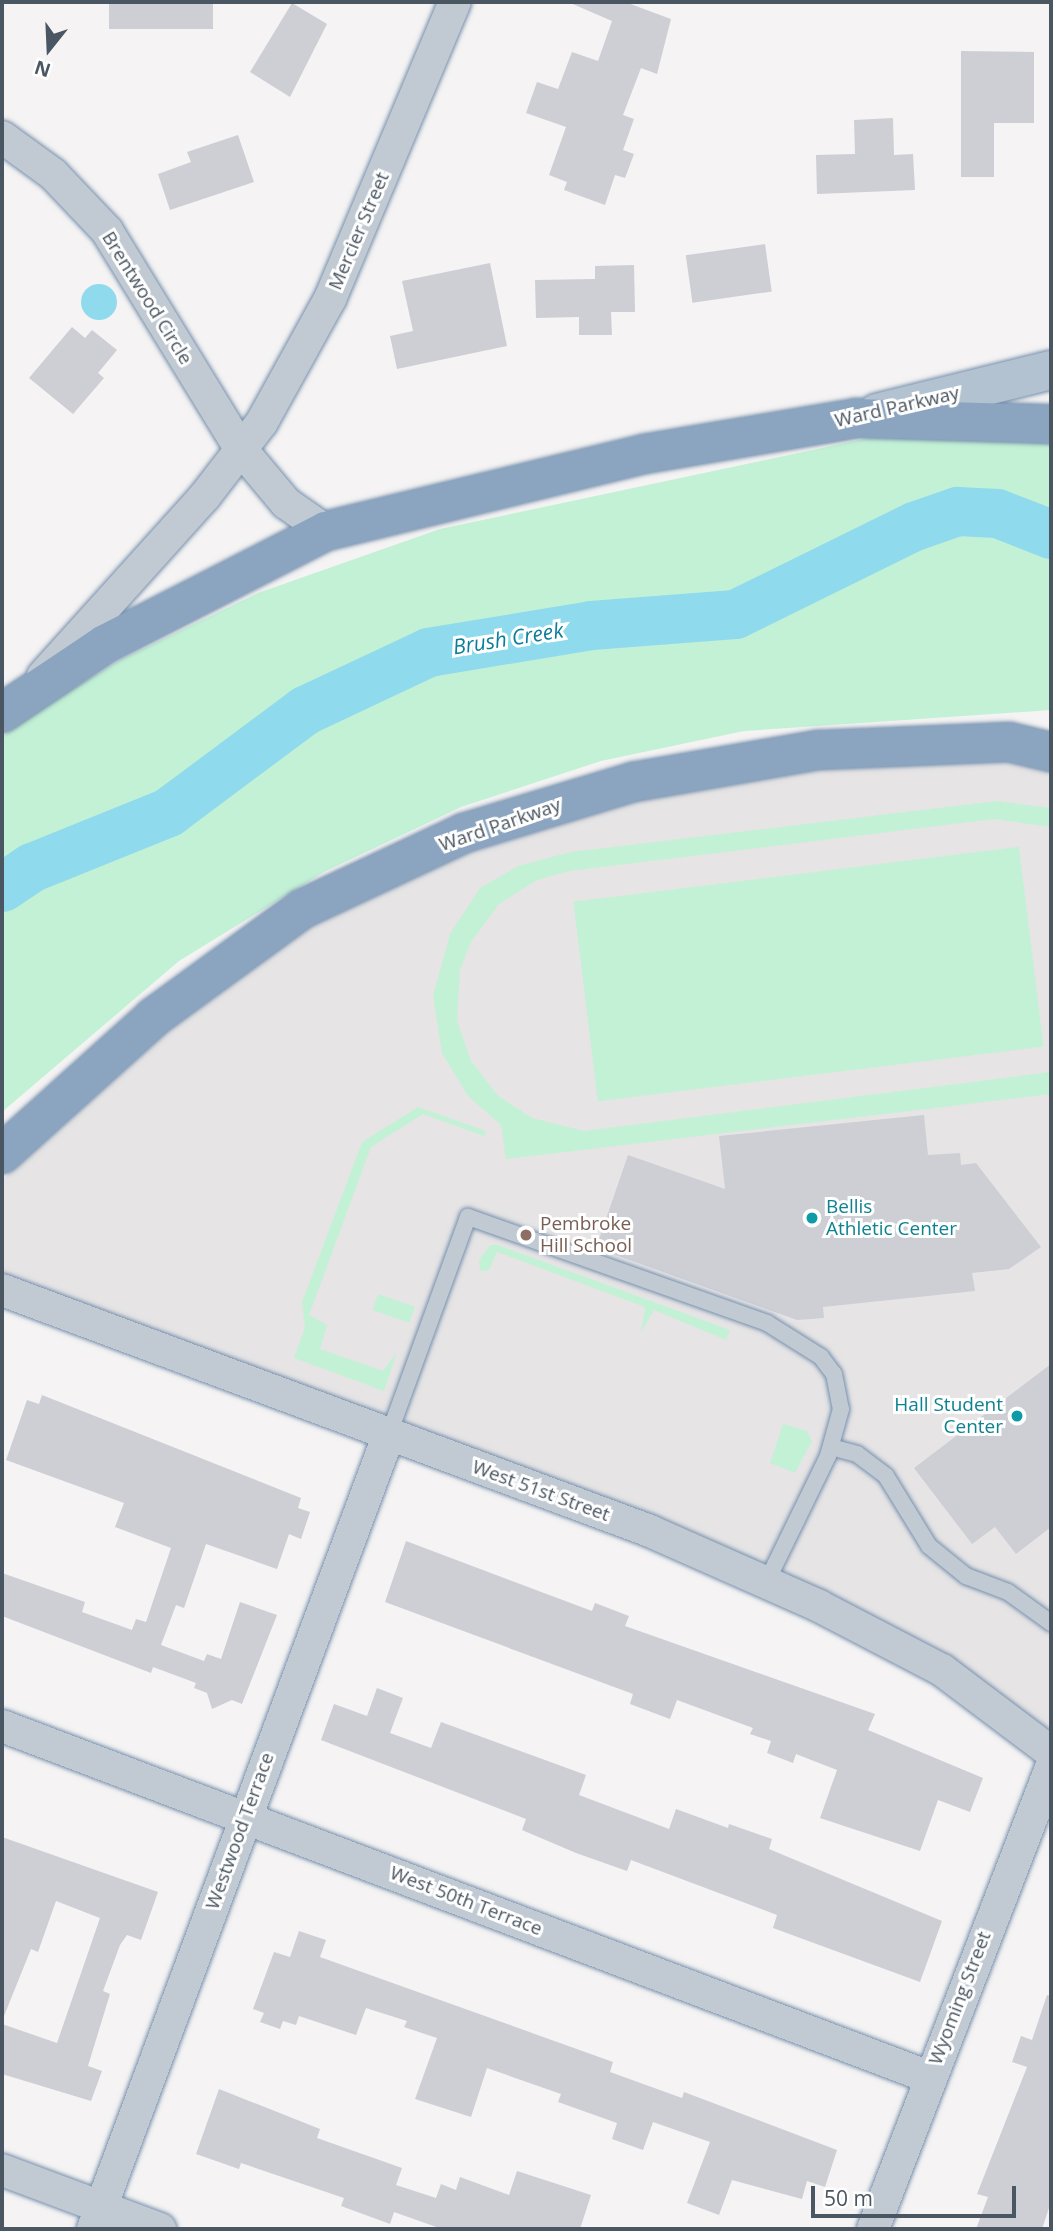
<!DOCTYPE html>
<style>
body{margin:0}
#map{position:relative;width:1053px;height:2231px;overflow:hidden;background:#f5f3f3;font-family:"Open Sans",sans-serif}
div>[style]{position:absolute}
.education>*{inset:0;background:#e6e4e5}
.green>*{inset:0;background:#c3f1d5;transform-origin:0 0}
.water>*{inset:0;background:#90daee}
.round{border-radius:50%}
.river>*{height:49px;margin:-24.5px;padding:0 24.5px;transform-origin:24.5px;border-radius:24.5px;background:#90daee}
.building>*{inset:0;background:#cdcfd5;transform-origin:0 0}
.roads{filter:drop-shadow(0 0 2px #7690ad) drop-shadow(0 0 2px #7690ad)}
.lane>*{height:16px;margin:-8px;padding:0 8px;transform-origin:8px;border-radius:8px;background:#c1cad2}
.street>*{height:32px;margin:-16px;padding:0 16px;transform-origin:16px;border-radius:16px;background:#c1cad2}
.primary>*{height:38px;margin:-19px;padding:0 19px;transform-origin:19px;border-radius:19px;background:#b3c2d1}
.highway>*{height:38px;margin:-19px;padding:0 19px;transform-origin:19px;border-radius:19px;background:#8ba5c1}
.dots>*{width:19px;height:19px;translate:-50% -50%;box-sizing:border-box;border:4px solid #fff;border-radius:50%}
span{translate:-50% -50%;white-space:nowrap;text-align:center;line-height:1.15;-webkit-text-stroke:6px #fff;paint-order:stroke}
.street-label{font-size:19px;color:#4a5661}
.culture-label{font-size:19px;color:#0d838f}
.left{translate:0 -50%;text-align:left}
.right{translate:-100% -50%;text-align:right}
.education-label{font-size:19px;color:#785e54}
.water-label{font-size:21px;color:#0c7c9b;font-style:italic}
.frame{position:absolute;inset:0;border:4px solid #4a5661;pointer-events:none}
.north{position:absolute;left:14px;top:14px;width:70px;height:70px;-webkit-text-stroke:5px #fff;paint-order:stroke;rotate:198deg;font-size:19px;font-weight:700;line-height:28px;text-align:center;color:#4a5661}
.north::after{content:'';display:block;margin:auto;width:24px;height:32px;background:#4a5661;clip-path:polygon(50% 0,100% 100%,50% 72%,0 100%)}
.scale{position:absolute;left:811px;top:2186px;width:205px;height:32px;box-sizing:border-box;border:4px solid #4a5661;border-top:0;padding-left:9px;font-size:21px;line-height:24px;white-space:nowrap;color:#4a5661;-webkit-text-stroke:5px #fff;paint-order:stroke}
</style>
<div id="map">
<div class="education">
<div style="clip-path:polygon(1051px 752px,1051px 1753px,766px 1583px,2px 1290px,2px 1181px,154px 1017px,302px 909px,633px 782px)"></div>
</div>
<div class="green">
<div style="clip-path:polygon(883px 435px,1051px 437px,1051px 710px,744px 731px,601px 761px,461px 807px,324px 872px,179px 961px,2px 1112px,2px 737px,30px 715px,120px 660px,258px 593px,440px 529px)"></div>
<div style="clip-path:polygon(997px 801px,1051px 808px,1051px 827px,994px 819px,569px 871px,537px 880px,499px 904px,471px 942px,460px 970px,457px 1021px,471px 1061px,498px 1096px,532px 1118px,584px 1131px,1051px 1072px,1051px 1094px,506px 1159px,501px 1125px,468px 1096px,442px 1053px,433px 996px,450px 934px,480px 888px,518px 866px,571px 852px)"></div>
<div style="left:1019px;top:847px;width:201px;height:449px;rotate:83deg"></div>
<div style="clip-path:polygon(418px 1107px,486px 1131px,484px 1136px,423px 1114px,371px 1147px,309px 1315px,327px 1325px,320px 1349px,383px 1371px,397px 1352px,384px 1391px,294px 1358px,305px 1328px,302px 1302px,362px 1142px)"></div>
<div style="clip-path:polygon(490px 1245px,498px 1245px,730px 1330px,726px 1340px,654px 1310px,641px 1332px,645px 1307px,497px 1252px,489px 1270px,480px 1271px,479px 1260px)"></div>
<div style="left:378px;top:1294px;width:39px;height:17px;rotate:19deg"></div>
<div style="clip-path:polygon(783px 1424px,807px 1431px,812px 1441px,795px 1473px,770px 1463px)"></div>
</div>
<div class="water">
<div class="round" style="left:81px;top:284px;width:36px;height:36px"></div>
</div>
<div class="river">
<div style="left:2px;top:887px;width:36px;rotate:-34deg"></div>
<div style="left:32px;top:867px;width:147px;rotate:-22deg"></div>
<div style="left:168px;top:812px;width:171px;rotate:-36.7deg"></div>
<div style="left:305px;top:710px;width:136px;rotate:-25.2deg"></div>
<div style="left:428px;top:652px;width:165px;rotate:-9.4deg"></div>
<div style="left:591px;top:625px;width:144px;rotate:-4.4deg"></div>
<div style="left:735px;top:614px;width:199px;rotate:-26.2deg"></div>
<div style="left:914px;top:526px;width:46px;rotate:-19.2deg"></div>
<div style="left:957px;top:511px;width:40px;rotate:2.9deg"></div>
<div style="left:997px;top:513px;width:58px;rotate:21.3deg"></div>
</div>
<div class="building">
<div style="left:109px;top:2px;width:104px;height:27px"></div>
<div style="clip-path:polygon(568px 2px,625px 2px,671px 19px,657px 74px,641px 68px,623px 115px,634px 119px,623px 150px,634px 154px,625px 178px,615px 175px,605px 205px,564px 190px,567px 182px,549px 175px,566px 127px,526px 113px,537px 82px,558px 89px,572px 52px,598px 61px,612px 21px)"></div>
<div style="clip-path:polygon(292px 3px,327px 24px,290px 97px,250px 72px)"></div>
<div style="clip-path:polygon(961px 51px,1034px 52px,1034px 123px,994px 123px,994px 177px,961px 177px)"></div>
<div style="clip-path:polygon(893px 118px,894px 155px,913px 154px,915px 190px,817px 194px,816px 155px,855px 154px,854px 120px)"></div>
<div style="clip-path:polygon(238px 135px,254px 182px,170px 210px,158px 174px,191px 162px,187px 152px)"></div>
<div style="left:765px;top:244px;width:48px;height:80px;rotate:82deg"></div>
<div style="clip-path:polygon(490px 263px,507px 346px,397px 369px,390px 336px,413px 331px,402px 281px)"></div>
<div style="clip-path:polygon(634px 265px,635px 312px,611px 312px,612px 335px,579px 335px,579px 317px,536px 318px,535px 280px,595px 279px,595px 266px)"></div>
<div style="clip-path:polygon(72px 327px,85px 338px,92px 330px,117px 350px,98px 373px,104px 378px,73px 414px,29px 378px)"></div>
<div style="clip-path:polygon(924px 1115px,928px 1155px,960px 1153px,961px 1165px,976px 1163px,1041px 1247px,1009px 1269px,972px 1273px,975px 1291px,823px 1307px,824px 1318px,797px 1320px,596px 1248px,628px 1155px,725px 1189px,719px 1136px)"></div>
<div style="clip-path:polygon(1051px 1364px,1051px 1527px,1016px 1554px,995px 1527px,972px 1544px,914px 1468px)"></div>
<div style="clip-path:polygon(42px 1395px,301px 1498px,298px 1508px,310px 1512px,301px 1539px,289px 1534px,277px 1569px,206px 1544px,184px 1608px,176px 1605px,161px 1645px,204px 1661px,207px 1654px,221px 1659px,240px 1602px,277px 1615px,242px 1704px,232px 1700px,212px 1709px,207px 1693px,194px 1688px,196px 1683px,153px 1667px,151px 1673px,2px 1616px,2px 1573px,85px 1602px,82px 1612px,132px 1630px,136px 1619px,146px 1622px,171px 1548px,115px 1527px,124px 1503px,6px 1460px,27px 1400px,39px 1404px)"></div>
<div style="clip-path:polygon(406px 1541px,592px 1611px,595px 1603px,629px 1616px,625px 1626px,875px 1714px,868px 1730px,983px 1778px,970px 1812px,938px 1800px,920px 1851px,820px 1818px,837px 1770px,796px 1754px,793px 1763px,767px 1753px,771px 1741px,750px 1734px,753px 1728px,677px 1700px,670px 1719px,630px 1704px,633px 1694px,385px 1602px)"></div>
<div style="clip-path:polygon(377px 1688px,403px 1698px,390px 1733px,431px 1748px,441px 1722px,586px 1775px,579px 1795px,669px 1829px,676px 1809px,728px 1828px,729px 1824px,772px 1839px,769px 1849px,942px 1921px,920px 1982px,773px 1928px,777px 1915px,631px 1860px,627px 1871px,576px 1853px,522px 1830px,526px 1819px,321px 1740px,334px 1704px,367px 1716px)"></div>
<div style="clip-path:polygon(2px 1837px,158px 1892px,141px 1940px,127px 1935px,120px 1945px,103px 1991px,110px 1994px,88px 2066px,102px 2071px,91px 2101px,2px 2074px,2px 2024px,57px 2043px,100px 1918px,56px 1901px,38px 1952px,31px 1949px,2px 2021px)"></div>
<div style="clip-path:polygon(299px 1931px,326px 1940px,320px 1957px,613px 2062px,610px 2072px,682px 2098px,684px 2092px,837px 2150px,825px 2187px,807px 2181px,802px 2199px,732px 2180px,719px 2215px,687px 2203px,710px 2142px,653px 2122px,643px 2150px,612px 2139px,617px 2123px,558px 2102px,561px 2094px,487px 2068px,471px 2117px,415px 2099px,437px 2038px,404px 2027px,407px 2021px,366px 2008px,356px 2035px,299px 2016px,296px 2025px,283px 2021px,280px 2029px,260px 2022px,264px 2013px,253px 2009px,274px 1952px,290px 1957px)"></div>
<div style="clip-path:polygon(1047px 1995px,1051px 1996px,1051px 2202px,1042px 2229px,976px 2229px,988px 2197px,977px 2194px,1027px 2067px,1012px 2062px,1021px 2036px,1032px 2040px)"></div>
<div style="clip-path:polygon(219px 2089px,320px 2129px,317px 2138px,402px 2168px,396px 2185px,436px 2198px,441px 2184px,456px 2190px,460px 2177px,509px 2195px,517px 2171px,591px 2195px,580px 2229px,442px 2229px,394px 2212px,390px 2224px,341px 2206px,344px 2198px,241px 2163px,239px 2169px,196px 2154px)"></div>
</div>
<div class="roads">
<div class="lane">
<div style="left:389px;top:1434px;width:231px;rotate:-70deg"></div>
<div style="left:468px;top:1217px;width:317px;rotate:19.5deg"></div>
<div style="left:767px;top:1323px;width:64px;rotate:32.2deg"></div>
<div style="left:821px;top:1357px;width:21px;rotate:53deg"></div>
<div style="left:834px;top:1374px;width:36px;rotate:79deg"></div>
<div style="left:841px;top:1409px;width:49px;rotate:105.5deg"></div>
<div style="left:828px;top:1456px;width:141px;rotate:116deg"></div>
<div style="left:831px;top:1447px;width:27px;rotate:15deg"></div>
<div style="left:857px;top:1454px;width:36px;rotate:37deg"></div>
<div style="left:886px;top:1476px;width:82px;rotate:58.4deg"></div>
<div style="left:929px;top:1546px;width:48px;rotate:39deg"></div>
<div style="left:966px;top:1576px;width:45px;rotate:20.9deg"></div>
<div style="left:1008px;top:1592px;width:53px;rotate:35.8deg"></div>
</div>
<div class="street">
<div style="left:2px;top:137px;width:63px;rotate:36deg"></div>
<div style="left:53px;top:174px;width:79px;rotate:46.5deg"></div>
<div style="left:107px;top:231px;width:255px;rotate:58.5deg"></div>
<div style="left:240px;top:448px;width:72px;rotate:50.1deg"></div>
<div style="left:286px;top:503px;width:49px;rotate:35deg"></div>
<div style="left:43px;top:676px;width:242px;rotate:-48deg"></div>
<div style="left:205px;top:496px;width:93px;rotate:-52.4deg"></div>
<div style="left:262px;top:422px;width:141px;rotate:-61.1deg"></div>
<div style="left:330px;top:299px;width:322px;rotate:-67.2deg"></div>
<div style="left:2px;top:1290px;width:691px;rotate:20.4deg"></div>
<div style="left:650px;top:1531px;width:185px;rotate:23.9deg"></div>
<div style="left:819px;top:1606px;width:139px;rotate:27.5deg"></div>
<div style="left:942px;top:1670px;width:136px;rotate:37deg"></div>
<div style="left:2px;top:1726px;width:991px;rotate:20.74deg"></div>
<div style="left:2px;top:2170px;width:169px;rotate:20.5deg"></div>
<div style="left:93px;top:2229px;width:848px;rotate:-69.58deg"></div>
<div style="left:873px;top:2229px;width:494px;rotate:-68.9deg"></div>
</div>
<div class="primary">
<div style="left:877px;top:413px;width:179px;rotate:-13.9deg"></div>
</div>
<div class="highway">
<div style="left:2px;top:713px;width:124px;rotate:-33.8deg"></div>
<div style="left:105px;top:644px;width:248px;rotate:-27.1deg"></div>
<div style="left:326px;top:531px;width:327px;rotate:-13.6deg"></div>
<div style="left:644px;top:454px;width:215px;rotate:-9.6deg"></div>
<div style="left:856px;top:418px;width:195px;rotate:1.8deg"></div>
<div style="left:2px;top:1154px;width:205px;rotate:-42deg"></div>
<div style="left:154px;top:1017px;width:183px;rotate:-36.1deg"></div>
<div style="left:302px;top:909px;width:179px;rotate:-25.1deg"></div>
<div style="left:464px;top:833px;width:177px;rotate:-16.8deg"></div>
<div style="left:633px;top:782px;width:189px;rotate:-9.8deg"></div>
<div style="left:819px;top:750px;width:190px;rotate:-2.4deg"></div>
<div style="left:1009px;top:742px;width:43px;rotate:13.4deg"></div>
</div>
</div>
<div class="dots">
<div style="left:812px;top:1218px;background:#0f9aa8"></div>
<div style="left:526px;top:1235px;background:#8d6e63"></div>
<div style="left:1017px;top:1416px;background:#0f9aa8"></div>
</div>
<div class="street-label">
<span style="left:359px;top:231px;rotate:-67deg">Mercier Street</span>
<span style="left:147px;top:298px;rotate:58deg">Brentwood Circle</span>
<span style="left:897px;top:407px;rotate:-13deg">Ward Parkway</span>
<span style="left:500px;top:825px;rotate:-19deg">Ward Parkway</span>
<span style="left:541px;top:1491px;rotate:20deg">West 51st Street</span>
<span style="left:240px;top:1831px;rotate:-70deg">Westwood Terrace</span>
<span style="left:466px;top:1901px;rotate:21deg">West 50th Terrace</span>
<span style="left:960px;top:1998px;rotate:-69deg">Wyoming Street</span>
</div>
<div class="culture-label">
<span class="left" style="left:826px;top:1218px">Bellis<br>Athletic Center</span>
<span class="right" style="left:1003px;top:1416px">Hall Student<br>Center</span>
</div>
<div class="education-label">
<span class="left" style="left:540px;top:1235px">Pembroke<br>Hill School</span>
</div>
<div class="water-label">
<span style="left:508px;top:638px;rotate:-9deg">Brush Creek</span>
</div>
<div class="frame"></div>
<div class="north">N</div>
<div class="scale">50 m</div>
</div>
